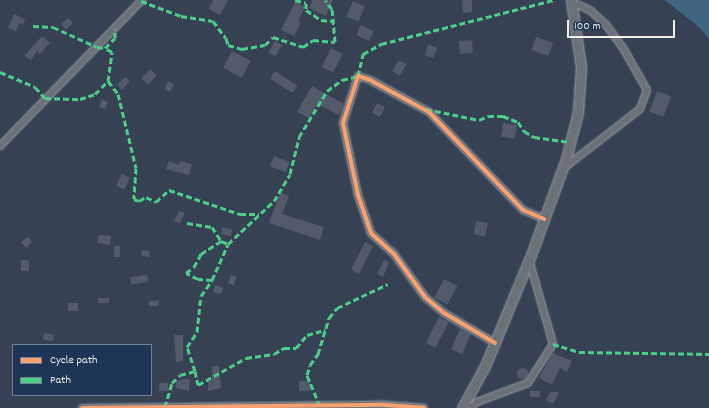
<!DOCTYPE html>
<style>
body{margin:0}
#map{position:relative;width:709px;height:408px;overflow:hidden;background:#364254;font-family:Dekko,sans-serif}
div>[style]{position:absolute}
.water>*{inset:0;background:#3f6583}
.building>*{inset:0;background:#535a69;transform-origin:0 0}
.round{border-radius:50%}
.roads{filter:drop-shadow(0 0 1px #9ca1a8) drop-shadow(0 0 1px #9ca1a8)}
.minor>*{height:6px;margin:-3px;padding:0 3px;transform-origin:3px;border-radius:3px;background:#6c7177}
.primary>*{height:9px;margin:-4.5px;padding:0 4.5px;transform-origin:4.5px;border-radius:4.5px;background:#6c7177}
.quiet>*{height:3px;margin-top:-1.5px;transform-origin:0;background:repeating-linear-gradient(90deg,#4dcf88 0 6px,transparent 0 9px)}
.cycleway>*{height:4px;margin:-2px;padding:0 2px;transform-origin:2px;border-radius:2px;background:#fca06f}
span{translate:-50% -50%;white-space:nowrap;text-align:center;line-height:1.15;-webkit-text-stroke:3px #1d3557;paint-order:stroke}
.legend{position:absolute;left:12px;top:344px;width:140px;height:52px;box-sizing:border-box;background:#1d3557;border:1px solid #738091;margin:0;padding:5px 7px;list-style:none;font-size:12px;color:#f4f1e8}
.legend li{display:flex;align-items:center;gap:8px;height:20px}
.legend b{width:20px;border:1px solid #738091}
.scale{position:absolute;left:567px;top:20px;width:108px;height:18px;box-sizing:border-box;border:2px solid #f4f1e8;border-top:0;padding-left:5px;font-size:12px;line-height:14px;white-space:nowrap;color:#f4f1e8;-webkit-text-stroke:3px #1d3557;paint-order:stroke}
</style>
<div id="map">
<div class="water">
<div style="clip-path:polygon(665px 0,709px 0,709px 39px,700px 28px)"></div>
</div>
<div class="building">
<div style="clip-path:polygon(213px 0,228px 0,220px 15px,209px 9px)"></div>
<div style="clip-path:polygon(313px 0,333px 0,326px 16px,309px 8px)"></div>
<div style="clip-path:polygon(462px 0,472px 0,472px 12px,463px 13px)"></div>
<div style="left:353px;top:1px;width:13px;height:17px;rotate:23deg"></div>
<div style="clip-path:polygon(295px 2px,305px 7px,298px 21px,301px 23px,294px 36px,281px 30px)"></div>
<div style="clip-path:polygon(14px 14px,25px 19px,23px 25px,19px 23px,16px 31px,8px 28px)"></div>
<div style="clip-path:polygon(68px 18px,73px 23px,66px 30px,61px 24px)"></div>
<div style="left:361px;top:25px;width:14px;height:11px;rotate:25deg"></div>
<div style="clip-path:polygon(42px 36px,50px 43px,40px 54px,37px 51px,31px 60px,24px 56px)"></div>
<div style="left:536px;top:37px;width:18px;height:14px;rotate:19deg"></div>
<div style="left:472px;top:40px;width:13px;height:13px;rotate:86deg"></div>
<div style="left:275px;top:41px;width:8px;height:13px;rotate:30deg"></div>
<div style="clip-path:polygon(428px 44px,437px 48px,433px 58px,425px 55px)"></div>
<div style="left:331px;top:48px;width:13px;height:21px;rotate:27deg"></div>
<div style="left:232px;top:51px;width:21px;height:19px;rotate:28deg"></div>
<div style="left:399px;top:60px;width:9px;height:13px;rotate:32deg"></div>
<div style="left:150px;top:69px;width:9px;height:13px;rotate:41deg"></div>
<div style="left:275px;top:71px;width:27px;height:9px;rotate:33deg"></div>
<div style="left:125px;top:77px;width:7px;height:11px;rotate:45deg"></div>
<div style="clip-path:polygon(168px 81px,174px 84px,170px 92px,165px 89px)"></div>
<div style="clip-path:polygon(312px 86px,344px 104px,339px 115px,317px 104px,309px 118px,297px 112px)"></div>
<div style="left:657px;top:91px;width:15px;height:22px;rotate:20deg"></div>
<div style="clip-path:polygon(102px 99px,108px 102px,105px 109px,99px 107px)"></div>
<div style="left:377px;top:103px;width:9px;height:11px;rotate:27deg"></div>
<div style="left:503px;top:123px;width:14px;height:14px;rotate:8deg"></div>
<div style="left:274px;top:156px;width:17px;height:11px;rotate:21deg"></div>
<div style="clip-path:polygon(169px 161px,179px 165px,180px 161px,192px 164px,189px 175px,166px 169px)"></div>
<div style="left:122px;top:174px;width:9px;height:13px;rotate:27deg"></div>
<div style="clip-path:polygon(280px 192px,289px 196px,282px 214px,324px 227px,320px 240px,269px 223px)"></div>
<div style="clip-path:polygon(179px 211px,185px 213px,180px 223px,174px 221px)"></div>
<div style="clip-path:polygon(476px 221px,488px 223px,485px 237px,474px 234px)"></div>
<div style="left:223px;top:227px;width:10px;height:7px;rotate:17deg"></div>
<div style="clip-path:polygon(99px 235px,111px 236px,110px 245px,97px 243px)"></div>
<div style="clip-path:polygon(28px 237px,32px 242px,26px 248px,21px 242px)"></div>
<div style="left:365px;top:242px;width:9px;height:31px;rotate:27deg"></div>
<div style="left:114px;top:246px;width:6px;height:11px"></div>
<div style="left:142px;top:250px;width:8px;height:6px;rotate:7deg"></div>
<div style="left:21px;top:260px;width:8px;height:11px"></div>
<div style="clip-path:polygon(384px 260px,389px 262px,383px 277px,377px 274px)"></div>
<div style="left:147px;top:275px;width:7px;height:17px;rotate:82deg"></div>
<div style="left:231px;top:275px;width:6px;height:9px;rotate:18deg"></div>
<div style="left:444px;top:279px;width:15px;height:21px;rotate:28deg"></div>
<div style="clip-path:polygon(215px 285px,223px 288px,221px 294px,213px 292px)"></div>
<div style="left:109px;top:298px;width:5px;height:11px;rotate:90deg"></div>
<div style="clip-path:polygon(159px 300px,159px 306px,149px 306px,149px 301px)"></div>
<div style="left:78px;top:303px;width:8px;height:10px;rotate:90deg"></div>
<div style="left:439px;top:317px;width:11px;height:29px;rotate:27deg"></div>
<div style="left:460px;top:329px;width:12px;height:22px;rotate:24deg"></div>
<div style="clip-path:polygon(44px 333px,54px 335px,53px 341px,43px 340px)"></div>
<div style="clip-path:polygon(174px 335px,183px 335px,183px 361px,176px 362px)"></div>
<div style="clip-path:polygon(553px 353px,572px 361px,567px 372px,560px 368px,552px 385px,539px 378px)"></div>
<div style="clip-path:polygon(212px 366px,219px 366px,221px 388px,208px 391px,208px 381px,212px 381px)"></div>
<div class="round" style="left:516.5px;top:367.5px;width:11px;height:11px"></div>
<div style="clip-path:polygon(183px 379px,190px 379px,189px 391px,176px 388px,176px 381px)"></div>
<div style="left:299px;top:381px;width:11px;height:10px"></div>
<div style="left:159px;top:383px;width:9px;height:8px"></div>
<div style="left:530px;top:391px;width:10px;height:6px"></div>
<div style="clip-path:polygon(550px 392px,559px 392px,553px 404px,546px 400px)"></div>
</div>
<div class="roads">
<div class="minor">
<div style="left:0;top:146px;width:204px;rotate:-45.8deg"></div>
<div style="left:564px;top:168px;width:96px;rotate:-37.8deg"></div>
<div style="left:640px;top:109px;width:20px;rotate:-70deg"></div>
<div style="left:647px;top:90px;width:48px;rotate:-119.7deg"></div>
<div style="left:623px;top:48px;width:29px;rotate:-126deg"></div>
<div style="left:606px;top:25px;width:21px;rotate:-137deg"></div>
<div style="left:591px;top:11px;width:13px;rotate:-153deg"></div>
<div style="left:579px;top:5px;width:8px;rotate:173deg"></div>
<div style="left:495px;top:343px;width:59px;rotate:-149.5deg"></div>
<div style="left:444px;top:313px;width:25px;rotate:-140deg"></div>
<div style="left:425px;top:297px;width:53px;rotate:-125.8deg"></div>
<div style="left:394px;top:254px;width:31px;rotate:-138deg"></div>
<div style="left:371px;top:233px;width:40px;rotate:-108.9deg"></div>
<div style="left:358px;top:195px;width:74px;rotate:-101.8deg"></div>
<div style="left:343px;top:123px;width:49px;rotate:-72.3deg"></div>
<div style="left:358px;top:76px;width:13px;rotate:18deg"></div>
<div style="left:370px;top:80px;width:67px;rotate:28.5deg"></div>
<div style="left:429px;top:112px;width:136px;rotate:46.2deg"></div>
<div style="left:523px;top:210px;width:23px;rotate:23deg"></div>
<div style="left:82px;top:408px;width:303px;rotate:-0.6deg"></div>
<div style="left:385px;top:405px;width:39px;rotate:4deg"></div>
<div style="left:470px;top:408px;width:9px;rotate:-41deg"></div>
<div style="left:477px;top:402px;width:54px;rotate:-20.4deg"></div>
<div style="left:528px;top:383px;width:46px;rotate:-57.3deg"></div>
<div style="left:553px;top:344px;width:87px;rotate:-105.9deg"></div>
</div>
<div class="primary">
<div style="left:462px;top:408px;width:48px;rotate:-61.3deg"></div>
<div style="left:485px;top:366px;width:120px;rotate:-67.5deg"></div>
<div style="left:531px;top:255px;width:102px;rotate:-70deg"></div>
<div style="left:566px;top:159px;width:49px;rotate:-75.7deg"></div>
<div style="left:578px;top:112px;width:45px;rotate:-86.2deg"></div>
<div style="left:581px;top:67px;width:68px;rotate:-98.5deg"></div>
</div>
</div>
<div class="quiet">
<div style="left:295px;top:0;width:11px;rotate:15deg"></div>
<div style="left:306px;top:3px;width:7px;rotate:90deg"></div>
<div style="left:306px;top:10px;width:18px;rotate:34deg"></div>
<div style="left:321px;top:20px;width:11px;rotate:5deg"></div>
<div style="left:141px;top:1px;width:43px;rotate:20.6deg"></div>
<div style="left:181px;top:16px;width:32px;rotate:9deg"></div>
<div style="left:213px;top:21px;width:21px;rotate:53deg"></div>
<div style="left:226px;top:38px;width:7px;rotate:74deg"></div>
<div style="left:228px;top:45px;width:15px;rotate:16deg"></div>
<div style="left:242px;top:49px;width:23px;rotate:-10deg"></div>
<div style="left:265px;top:45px;width:11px;rotate:-45deg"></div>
<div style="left:273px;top:37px;width:32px;rotate:18deg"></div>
<div style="left:303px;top:47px;width:12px;rotate:-35deg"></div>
<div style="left:313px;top:40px;width:22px;rotate:5deg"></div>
<div style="left:335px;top:42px;width:33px;rotate:-95deg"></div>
<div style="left:332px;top:9px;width:11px;rotate:-128deg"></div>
<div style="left:33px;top:26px;width:20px;rotate:3deg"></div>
<div style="left:53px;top:27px;width:48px;rotate:24.4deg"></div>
<div style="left:97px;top:47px;width:8px;rotate:7deg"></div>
<div style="left:0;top:72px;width:38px;rotate:23deg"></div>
<div style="left:35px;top:87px;width:15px;rotate:48deg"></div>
<div style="left:45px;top:98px;width:35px;rotate:2deg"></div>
<div style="left:80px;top:99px;width:16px;rotate:-18deg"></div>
<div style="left:95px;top:94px;width:18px;rotate:-45deg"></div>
<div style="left:108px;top:81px;width:29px;rotate:-82deg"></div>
<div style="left:112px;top:52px;width:8px;rotate:-150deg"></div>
<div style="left:105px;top:48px;width:14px;rotate:-45deg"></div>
<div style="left:115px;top:38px;width:9px;rotate:-90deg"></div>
<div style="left:108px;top:81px;width:16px;rotate:52deg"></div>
<div style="left:118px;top:94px;width:76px;rotate:76.3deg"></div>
<div style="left:136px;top:168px;width:31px;rotate:94deg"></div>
<div style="left:134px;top:199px;width:5px;rotate:22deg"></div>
<div style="left:139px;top:201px;width:8px;rotate:-30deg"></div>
<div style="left:146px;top:197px;width:11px;rotate:27deg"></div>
<div style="left:156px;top:202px;width:18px;rotate:-43deg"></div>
<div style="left:169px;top:190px;width:75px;rotate:18.7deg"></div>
<div style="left:240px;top:214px;width:19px"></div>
<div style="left:426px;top:109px;width:54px;rotate:11.7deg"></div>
<div style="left:479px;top:120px;width:10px;rotate:-24deg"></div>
<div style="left:488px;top:116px;width:15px"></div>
<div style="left:503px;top:116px;width:16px;rotate:22deg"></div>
<div style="left:518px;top:122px;width:11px;rotate:56deg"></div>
<div style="left:524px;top:131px;width:12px;rotate:31deg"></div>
<div style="left:534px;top:137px;width:36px;rotate:8deg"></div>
<div style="left:187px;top:223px;width:25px;rotate:9deg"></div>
<div style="left:212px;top:227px;width:17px;rotate:57deg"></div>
<div style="left:212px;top:280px;width:14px;rotate:-176deg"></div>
<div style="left:198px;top:279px;width:13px;rotate:-153deg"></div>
<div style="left:186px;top:273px;width:10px;rotate:-37deg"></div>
<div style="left:194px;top:267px;width:15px;rotate:-62deg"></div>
<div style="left:201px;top:254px;width:24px;rotate:-33deg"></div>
<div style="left:221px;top:241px;width:8px;rotate:23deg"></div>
<div style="left:553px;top:344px;width:27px;rotate:17deg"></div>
<div style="left:579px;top:352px;width:130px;rotate:0.9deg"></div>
<div style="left:195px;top:371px;width:14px;rotate:78deg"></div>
<div style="left:198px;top:385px;width:55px;rotate:-29.4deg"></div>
<div style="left:246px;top:358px;width:28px;rotate:-8deg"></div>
<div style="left:274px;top:354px;width:12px;rotate:-31deg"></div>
<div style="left:284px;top:348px;width:12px"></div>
<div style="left:296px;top:348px;width:17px;rotate:-50deg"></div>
<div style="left:307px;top:335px;width:19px;rotate:-16deg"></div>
<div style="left:320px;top:406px;width:34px;rotate:-113deg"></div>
<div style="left:307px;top:375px;width:10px;rotate:-73deg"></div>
<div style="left:310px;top:365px;width:14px;rotate:-54deg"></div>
<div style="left:318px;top:354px;width:38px;rotate:-73deg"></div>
<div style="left:329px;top:318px;width:13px;rotate:-51deg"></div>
<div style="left:337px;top:308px;width:56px;rotate:-25.2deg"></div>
<div style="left:165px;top:407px;width:25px;rotate:-74deg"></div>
<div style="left:172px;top:383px;width:11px;rotate:-45deg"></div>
<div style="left:180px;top:375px;width:16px;rotate:-15deg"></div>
<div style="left:195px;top:371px;width:25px;rotate:-108deg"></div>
<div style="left:187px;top:347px;width:18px;rotate:-56deg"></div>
<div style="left:197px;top:332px;width:36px;rotate:-84deg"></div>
<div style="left:201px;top:296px;width:19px;rotate:-55deg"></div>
<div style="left:212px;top:280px;width:39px;rotate:-66deg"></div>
<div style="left:228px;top:244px;width:63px;rotate:-43.1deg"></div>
<div style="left:274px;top:201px;width:31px;rotate:-59deg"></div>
<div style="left:290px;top:174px;width:38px;rotate:-76deg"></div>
<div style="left:299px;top:137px;width:54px;rotate:-58.7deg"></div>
<div style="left:327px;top:91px;width:19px;rotate:-36deg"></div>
<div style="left:342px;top:80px;width:16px;rotate:-14deg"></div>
<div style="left:358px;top:76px;width:23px;rotate:-77deg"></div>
<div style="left:363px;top:54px;width:21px;rotate:-29deg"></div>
<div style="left:381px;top:44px;width:179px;rotate:-14.3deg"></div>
</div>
<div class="cycleway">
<div style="left:495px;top:343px;width:59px;rotate:-149.5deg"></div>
<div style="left:444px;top:313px;width:25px;rotate:-140deg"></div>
<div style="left:425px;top:297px;width:53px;rotate:-125.8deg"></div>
<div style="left:394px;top:254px;width:31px;rotate:-138deg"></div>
<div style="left:371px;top:233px;width:40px;rotate:-108.9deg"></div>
<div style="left:358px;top:195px;width:74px;rotate:-101.8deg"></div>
<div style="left:343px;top:123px;width:49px;rotate:-72.3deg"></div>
<div style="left:358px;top:76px;width:13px;rotate:18deg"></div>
<div style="left:370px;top:80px;width:67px;rotate:28.5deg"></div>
<div style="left:429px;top:112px;width:136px;rotate:46.2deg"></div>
<div style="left:523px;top:210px;width:23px;rotate:23deg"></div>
<div style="left:82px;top:408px;width:303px;rotate:-0.6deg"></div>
<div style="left:385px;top:405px;width:39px;rotate:4deg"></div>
</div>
<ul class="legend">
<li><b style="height:5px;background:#fca06f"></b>Cycle path</li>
<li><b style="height:5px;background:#4dcf88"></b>Path</li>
</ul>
<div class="scale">100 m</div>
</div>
